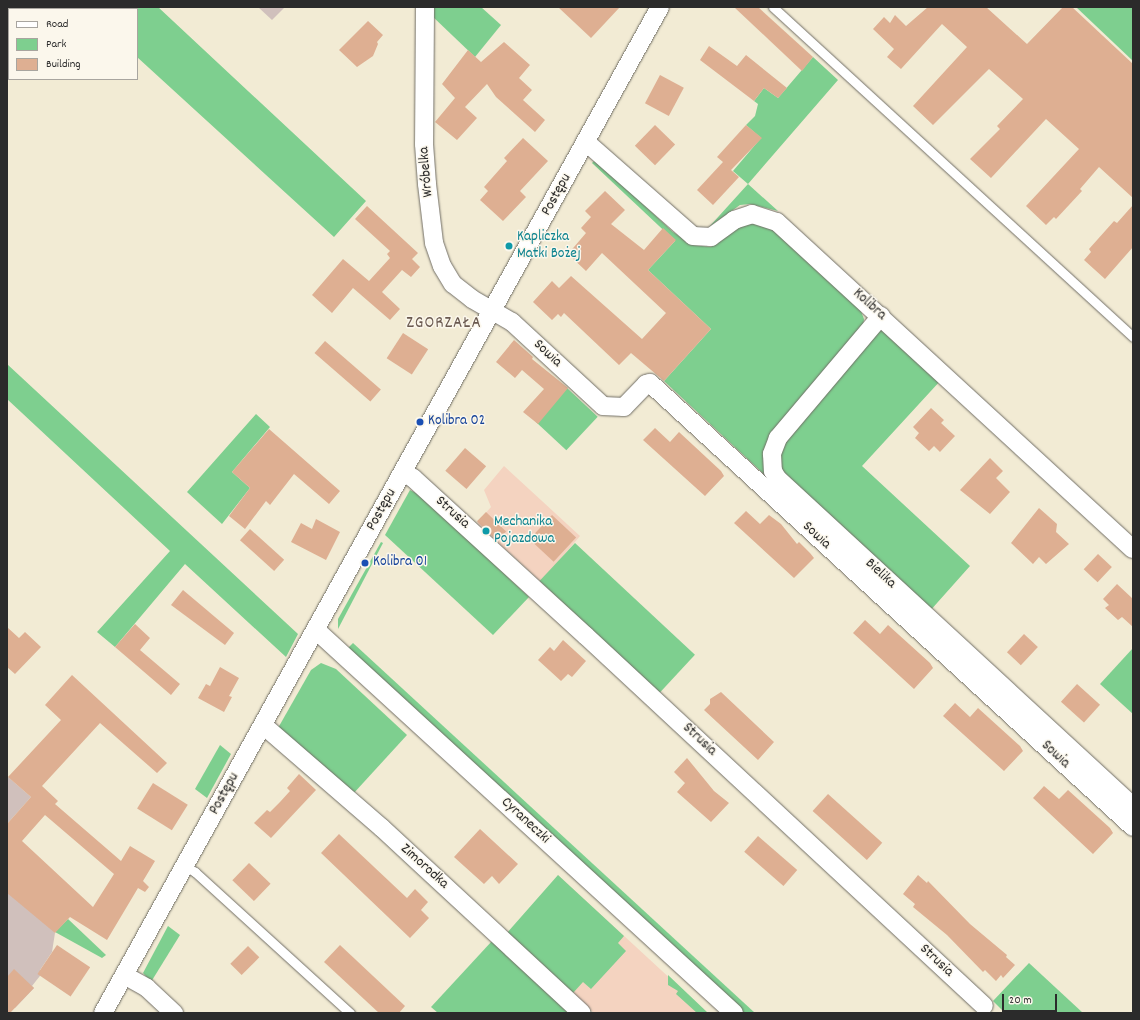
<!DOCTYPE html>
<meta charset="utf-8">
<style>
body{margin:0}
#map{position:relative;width:1140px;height:1020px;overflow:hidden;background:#f2ebd4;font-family:Dekko,sans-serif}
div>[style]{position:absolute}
.built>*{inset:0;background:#f4d3c0}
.industrial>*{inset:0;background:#d0c0bc}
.green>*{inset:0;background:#7ecf8f;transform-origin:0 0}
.building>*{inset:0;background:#deaf92;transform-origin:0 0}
.roads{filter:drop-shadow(0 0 1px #716e66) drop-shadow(0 0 1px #716e66)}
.lane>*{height:9px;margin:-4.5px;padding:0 4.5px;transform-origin:4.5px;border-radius:4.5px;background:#fff}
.street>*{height:18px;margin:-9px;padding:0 9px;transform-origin:9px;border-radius:9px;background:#fff}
.dots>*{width:11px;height:11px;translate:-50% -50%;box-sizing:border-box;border:2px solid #fbf7ec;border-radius:50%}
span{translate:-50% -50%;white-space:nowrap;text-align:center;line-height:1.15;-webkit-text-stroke:3px #fbf7ec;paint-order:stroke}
.street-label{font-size:15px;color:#2b2b2b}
.culture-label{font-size:15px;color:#0d838f}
.left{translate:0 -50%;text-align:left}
.transit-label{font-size:15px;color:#164399}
.quarter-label{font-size:17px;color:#6a594f;letter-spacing:1px}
.frame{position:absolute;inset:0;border:8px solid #2b2b2b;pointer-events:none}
.legend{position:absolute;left:8px;top:8px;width:130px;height:72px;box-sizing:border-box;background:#fbf7ec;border:1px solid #a8a59f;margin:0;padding:5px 7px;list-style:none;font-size:12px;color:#2b2b2b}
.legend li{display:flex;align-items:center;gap:8px;height:20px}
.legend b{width:20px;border:1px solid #a8a59f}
.scale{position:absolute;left:1002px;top:994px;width:55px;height:18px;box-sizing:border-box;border:2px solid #2b2b2b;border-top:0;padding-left:5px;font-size:12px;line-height:14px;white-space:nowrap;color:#2b2b2b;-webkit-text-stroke:3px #fbf7ec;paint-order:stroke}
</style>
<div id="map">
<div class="built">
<div style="clip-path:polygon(504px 466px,580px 536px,541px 582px,477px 523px,491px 507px,484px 490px)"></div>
<div style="clip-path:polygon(558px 875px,661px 970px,708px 1013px,594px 1013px,524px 948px)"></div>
</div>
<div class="industrial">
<div style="clip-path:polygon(258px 7px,285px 7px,272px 20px)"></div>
<div style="clip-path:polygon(7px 776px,31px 797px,7px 824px)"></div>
<div style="clip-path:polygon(7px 863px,55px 933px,52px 952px,40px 970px,43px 972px,32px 986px,34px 988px,15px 1008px,7px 1000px)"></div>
</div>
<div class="green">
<div style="clip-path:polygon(82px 7px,158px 7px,366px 201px,334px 237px,137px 57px,137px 9px)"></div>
<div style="clip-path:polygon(430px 7px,481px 7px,501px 25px,475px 57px,431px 15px)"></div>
<div style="clip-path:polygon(1076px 7px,1133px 7px,1133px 61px)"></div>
<div style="clip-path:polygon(813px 57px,838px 80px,748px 184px,778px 211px,750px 204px,740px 205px,709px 227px,748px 184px,733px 171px,761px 138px,746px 125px,755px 116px,758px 104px,754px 101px,764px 88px,778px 98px)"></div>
<div style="clip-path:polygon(594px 161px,598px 162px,673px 232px,693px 245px,711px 247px,731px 229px,748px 221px,774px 227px,859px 306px,864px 319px,863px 328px,767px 446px,767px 477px,664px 381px,711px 329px,648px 270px,675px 241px,592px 163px)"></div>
<div style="clip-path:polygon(882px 330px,941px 380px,862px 466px,970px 566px,929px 612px,783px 475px,780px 461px,782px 447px,878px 331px)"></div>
<div style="clip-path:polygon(7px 364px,298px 634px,286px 657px,185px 564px,115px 647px,97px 632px,170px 551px,7px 399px)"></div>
<div style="left:567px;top:388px;width:42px;height:46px;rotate:43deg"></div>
<div style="clip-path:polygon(256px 414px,270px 427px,232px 472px,250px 488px,222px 524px,187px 492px)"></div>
<div style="clip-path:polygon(410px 490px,422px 496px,529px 597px,493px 635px,385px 535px)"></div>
<div style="clip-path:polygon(381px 542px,383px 543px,338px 629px,338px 619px)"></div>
<div style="left:575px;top:543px;width:164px;height:52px;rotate:43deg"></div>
<div style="clip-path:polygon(353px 643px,755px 1013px,743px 1013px,348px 648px)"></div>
<div style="clip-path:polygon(1133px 648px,1133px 714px,1100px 684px)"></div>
<div style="clip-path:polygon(321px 663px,336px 669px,407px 735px,353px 794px,278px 728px,311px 670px)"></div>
<div style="clip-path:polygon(220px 745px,231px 754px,207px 798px,195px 789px)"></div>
<div style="clip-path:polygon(558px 875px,624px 936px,618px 943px,626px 951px,591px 989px,583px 982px,573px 993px,507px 933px)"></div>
<div style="clip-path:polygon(68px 919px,106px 955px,102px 958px,55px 932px)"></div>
<div style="clip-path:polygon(168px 926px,180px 935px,151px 982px,143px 973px)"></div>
<div style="clip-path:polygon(492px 941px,576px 1013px,438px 1013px,431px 1007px)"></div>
<div style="clip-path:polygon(1029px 963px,1083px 1013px,1005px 1013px,993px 1001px)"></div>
<div style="clip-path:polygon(668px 975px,708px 1013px,697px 1013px,676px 994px,678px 991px,668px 985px)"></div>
</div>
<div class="building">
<div style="clip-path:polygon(558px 7px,620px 7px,591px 38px)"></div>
<div style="clip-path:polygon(734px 7px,758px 7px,813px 57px,802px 71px)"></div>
<div style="clip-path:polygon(928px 7px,986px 7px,1027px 44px,1063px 7px,1072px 7px,1133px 64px,1133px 198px,1099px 167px,1080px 189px,1082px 191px,1056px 219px,1054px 217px,1046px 225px,1026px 206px,1079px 149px,1046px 119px,991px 178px,970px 159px,1000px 129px,997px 126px,1023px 99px,989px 69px,933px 125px,913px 106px,967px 47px,942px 24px,901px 69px,887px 57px,894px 49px,873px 29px,884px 17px,890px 23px,895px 15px,906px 26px)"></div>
<div style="clip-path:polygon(368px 21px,383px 35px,377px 42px,378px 44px,373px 56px,357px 67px,339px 50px)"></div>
<div style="clip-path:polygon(504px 42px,530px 65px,519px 78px,532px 90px,523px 100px,545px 120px,535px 132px,496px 97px,487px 84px,465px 107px,477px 118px,457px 140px,435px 122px,455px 98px,442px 84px,468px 50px,481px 62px)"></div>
<div style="clip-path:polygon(709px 46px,737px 66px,746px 55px,787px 88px,778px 98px,764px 88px,754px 101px,700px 60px)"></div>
<div style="left:660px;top:75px;width:27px;height:32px;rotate:28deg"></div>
<div style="left:655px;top:125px;width:28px;height:29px;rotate:44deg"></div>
<div style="clip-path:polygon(746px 125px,762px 138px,731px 170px,739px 177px,713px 205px,697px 190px,723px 162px,717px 157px)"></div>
<div style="clip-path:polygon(523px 138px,548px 161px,520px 191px,526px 197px,503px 221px,480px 200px,488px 191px,484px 187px,507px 161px,504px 158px)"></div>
<div style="clip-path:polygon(605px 191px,625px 210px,611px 224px,644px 250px,663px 228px,676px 240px,648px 270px,711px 329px,664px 381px,631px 353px,619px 365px,564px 313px,561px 317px,558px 314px,552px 320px,533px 302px,552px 281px,559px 288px,571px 276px,642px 339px,666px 313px,602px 253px,586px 271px,568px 254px,586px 233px,581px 228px,591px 217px,585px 211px)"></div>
<div style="clip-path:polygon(1133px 205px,1133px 247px,1105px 279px,1084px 260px,1091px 252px,1089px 249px,1114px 221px,1117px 223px)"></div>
<div style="clip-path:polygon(367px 206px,418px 253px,412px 259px,420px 267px,411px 277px,402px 270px,382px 292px,400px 309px,390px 320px,353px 288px,332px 313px,312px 295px,343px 259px,369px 281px,390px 258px,387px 254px,390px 251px,355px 219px)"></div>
<div style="left:403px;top:333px;width:30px;height:30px;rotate:33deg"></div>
<div style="clip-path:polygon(514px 340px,533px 357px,532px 359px,568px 388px,538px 424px,523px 412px,544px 389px,522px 370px,515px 378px,496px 362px)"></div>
<div style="left:325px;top:341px;width:74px;height:16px;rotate:41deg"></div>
<div style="clip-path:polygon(931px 408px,944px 420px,941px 423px,955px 436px,940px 452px,934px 446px,929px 451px,915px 438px,919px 433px,913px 427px)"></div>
<div style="clip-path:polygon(655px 428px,670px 442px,679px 432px,721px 471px,724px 476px,705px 496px,643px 440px)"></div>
<div style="clip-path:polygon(269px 429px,340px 491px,329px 504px,294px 474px,270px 505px,266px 501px,245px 529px,229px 516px,250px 488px,232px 472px)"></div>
<div style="left:465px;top:448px;width:28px;height:30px;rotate:41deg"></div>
<div style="clip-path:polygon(990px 458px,1003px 471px,996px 478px,1010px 492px,990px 514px,960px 490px)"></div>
<div style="clip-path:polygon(1039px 508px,1057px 524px,1056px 532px,1069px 544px,1046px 564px,1039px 557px,1033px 564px,1011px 543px)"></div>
<div style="clip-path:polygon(746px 511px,760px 524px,769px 515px,781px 524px,797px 544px,799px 542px,810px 553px,814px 558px,794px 578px,734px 523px)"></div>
<div style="left:486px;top:512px;width:28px;height:13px;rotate:44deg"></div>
<div style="left:552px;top:515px;width:33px;height:33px;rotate:43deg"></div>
<div style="clip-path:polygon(316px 519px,340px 532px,326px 560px,291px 542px,301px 523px,312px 529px)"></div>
<div style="left:250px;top:529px;width:46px;height:15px;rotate:42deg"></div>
<div style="left:1098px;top:554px;width:19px;height:21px;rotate:43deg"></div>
<div style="clip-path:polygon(1117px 584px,1133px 599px,1133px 627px,1122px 617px,1118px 620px,1105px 608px,1109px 605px,1103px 599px)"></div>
<div style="clip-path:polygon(183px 590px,234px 633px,225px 645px,171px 605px)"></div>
<div style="clip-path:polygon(865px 620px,880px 634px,888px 625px,930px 663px,933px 668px,914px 689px,853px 633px)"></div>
<div style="clip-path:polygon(135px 624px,150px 638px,140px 650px,180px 684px,171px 695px,115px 647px)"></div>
<div style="clip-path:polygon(7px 627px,19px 638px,25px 632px,41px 647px,15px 674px,7px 667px)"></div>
<div style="left:1024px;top:634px;width:19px;height:25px;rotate:43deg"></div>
<div style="clip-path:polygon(563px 640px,586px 661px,572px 677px,568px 674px,561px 681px,538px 660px,550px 647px,554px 651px)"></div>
<div style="clip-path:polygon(220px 667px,239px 678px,229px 696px,232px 697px,224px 712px,198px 698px,206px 684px,210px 686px)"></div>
<div style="clip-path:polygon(evenodd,72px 675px,167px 763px,157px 773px,100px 723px,42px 786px,58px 801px,55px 804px,121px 861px,130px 846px,155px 861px,143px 881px,149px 887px,145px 892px,138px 888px,107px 940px,70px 917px,55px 933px,7px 893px,7px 824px,31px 797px,8px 777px,61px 720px,45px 705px,72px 675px,45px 815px,114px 874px,93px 907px,22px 841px,45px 815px)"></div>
<div style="left:1077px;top:684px;width:31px;height:24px;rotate:42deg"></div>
<div style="clip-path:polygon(721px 692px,774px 742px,758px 760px,704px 710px,710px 704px,710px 699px)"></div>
<div style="clip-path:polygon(955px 703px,970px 717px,978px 708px,1020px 746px,1023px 751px,1004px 771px,943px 716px)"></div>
<div style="clip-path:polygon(687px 758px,714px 791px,729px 803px,711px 822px,677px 792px,685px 783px,674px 772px)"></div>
<div style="clip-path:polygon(299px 774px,316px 790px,271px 838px,254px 823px,267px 810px,270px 812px,280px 802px,290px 791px,287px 788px)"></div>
<div style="left:153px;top:783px;width:41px;height:30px;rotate:32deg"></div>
<div style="clip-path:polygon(1044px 786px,1059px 799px,1068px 790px,1110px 828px,1113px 833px,1093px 854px,1033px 798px)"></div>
<div style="left:828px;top:794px;width:73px;height:23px;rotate:42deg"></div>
<div style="clip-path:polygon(480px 829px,518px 864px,499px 884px,492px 876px,484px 884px,454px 857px)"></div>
<div style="clip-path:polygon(339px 834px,407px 898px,415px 889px,428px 902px,421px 910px,429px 918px,410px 938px,321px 853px)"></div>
<div style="left:758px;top:836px;width:52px;height:21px;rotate:41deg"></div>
<div style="left:249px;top:863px;width:30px;height:24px;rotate:44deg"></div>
<div style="clip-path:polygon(918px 875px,927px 883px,928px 881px,970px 924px,1007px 955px,1006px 957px,1015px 965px,1003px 978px,1001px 975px,996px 981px,985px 970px,983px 972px,947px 935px,913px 907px,915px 904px,903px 894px)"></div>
<div style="left:57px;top:945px;width:40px;height:35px;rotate:34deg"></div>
<div style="clip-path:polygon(340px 945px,405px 1006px,399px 1013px,379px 1013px,324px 962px)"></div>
<div style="left:248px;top:946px;width:16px;height:25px;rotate:45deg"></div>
<div style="clip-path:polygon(14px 969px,34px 988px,10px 1013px,7px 1013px,7px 977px)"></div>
</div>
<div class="roads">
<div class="lane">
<div style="left:773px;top:7px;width:488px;rotate:42.5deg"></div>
<div style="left:185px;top:866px;width:12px;rotate:31deg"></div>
<div style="left:195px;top:872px;width:210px;rotate:42.3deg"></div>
</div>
<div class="street">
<div style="left:425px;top:7px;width:137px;rotate:90.4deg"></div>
<div style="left:424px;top:144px;width:40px;rotate:85.7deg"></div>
<div style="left:427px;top:184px;width:59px;rotate:83.2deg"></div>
<div style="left:434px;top:243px;width:24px;rotate:71deg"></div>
<div style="left:442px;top:266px;width:21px;rotate:59deg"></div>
<div style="left:453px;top:284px;width:24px;rotate:38deg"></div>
<div style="left:472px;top:299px;width:46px;rotate:29.9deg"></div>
<div style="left:512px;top:322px;width:124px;rotate:42.7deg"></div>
<div style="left:603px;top:406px;width:21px;rotate:3deg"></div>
<div style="left:624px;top:407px;width:32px;rotate:-46deg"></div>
<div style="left:646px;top:384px;width:4px;rotate:-14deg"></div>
<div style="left:650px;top:383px;width:656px;rotate:42.59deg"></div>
<div style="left:586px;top:142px;width:142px;rotate:41.3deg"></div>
<div style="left:693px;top:236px;width:18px;rotate:3deg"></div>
<div style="left:711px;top:237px;width:29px;rotate:-36deg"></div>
<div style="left:734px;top:220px;width:19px;rotate:-18deg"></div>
<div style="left:752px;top:214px;width:26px;rotate:18deg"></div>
<div style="left:777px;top:222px;width:483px;rotate:42.6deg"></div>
<div style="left:881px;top:316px;width:160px;rotate:130.2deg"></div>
<div style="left:778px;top:438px;width:17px;rotate:111deg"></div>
<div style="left:772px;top:454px;width:17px;rotate:87deg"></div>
<div style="left:773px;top:471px;width:8px;rotate:60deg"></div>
<div style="left:777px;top:478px;width:484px;rotate:42.7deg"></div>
<div style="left:403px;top:472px;width:12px;rotate:31deg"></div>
<div style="left:413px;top:478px;width:234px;rotate:42.4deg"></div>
<div style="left:586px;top:636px;width:543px;rotate:42.91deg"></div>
<div style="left:316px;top:630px;width:567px;rotate:42.5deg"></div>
<div style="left:263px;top:725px;width:157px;rotate:40.9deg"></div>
<div style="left:382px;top:828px;width:272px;rotate:42.8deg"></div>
<div style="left:124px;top:975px;width:26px;rotate:29deg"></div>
<div style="left:147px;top:988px;width:37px;rotate:43deg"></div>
<div style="left:103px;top:1013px;width:1150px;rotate:-61.03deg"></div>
</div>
</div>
<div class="dots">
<div style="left:509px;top:246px;background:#0f9aa8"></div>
<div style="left:420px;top:422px;background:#1a4fb4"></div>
<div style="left:486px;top:531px;background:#0f9aa8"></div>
<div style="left:365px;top:563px;background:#1a4fb4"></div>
</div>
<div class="street-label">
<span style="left:427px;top:172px;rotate:-95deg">Wróbelka</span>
<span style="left:557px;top:195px;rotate:-61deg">Postępu</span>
<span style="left:869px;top:305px;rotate:42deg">Kolibra</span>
<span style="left:547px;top:354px;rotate:43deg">Sowia</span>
<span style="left:382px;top:510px;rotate:-61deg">Postępu</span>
<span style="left:452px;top:513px;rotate:42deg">Strusia</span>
<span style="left:816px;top:536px;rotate:43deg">Sowia</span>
<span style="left:880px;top:574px;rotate:43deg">Bielika</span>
<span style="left:699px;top:740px;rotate:43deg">Strusia</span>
<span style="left:1055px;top:755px;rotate:43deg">Sowia</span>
<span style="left:225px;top:794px;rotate:-61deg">Postępu</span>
<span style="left:525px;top:821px;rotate:43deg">Cyraneczki</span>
<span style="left:424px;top:867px;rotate:42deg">Zimorodka</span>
<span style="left:936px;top:961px;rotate:43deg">Strusia</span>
</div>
<div class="culture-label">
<span class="left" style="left:517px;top:246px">Kapliczka<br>Matki Bożej</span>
<span class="left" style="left:494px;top:531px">Mechanika<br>Pojazdowa</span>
</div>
<div class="transit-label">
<span class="left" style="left:428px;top:422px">Kolibra 02</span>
<span class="left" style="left:373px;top:563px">Kolibra 01</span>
</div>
<div class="quarter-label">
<span style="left:444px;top:325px">ZGORZAŁA</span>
</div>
<div class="frame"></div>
<ul class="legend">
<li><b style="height:5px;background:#fff"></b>Road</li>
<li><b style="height:11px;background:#7ecf8f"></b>Park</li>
<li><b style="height:11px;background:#deaf92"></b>Building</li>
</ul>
<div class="scale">20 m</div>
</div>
